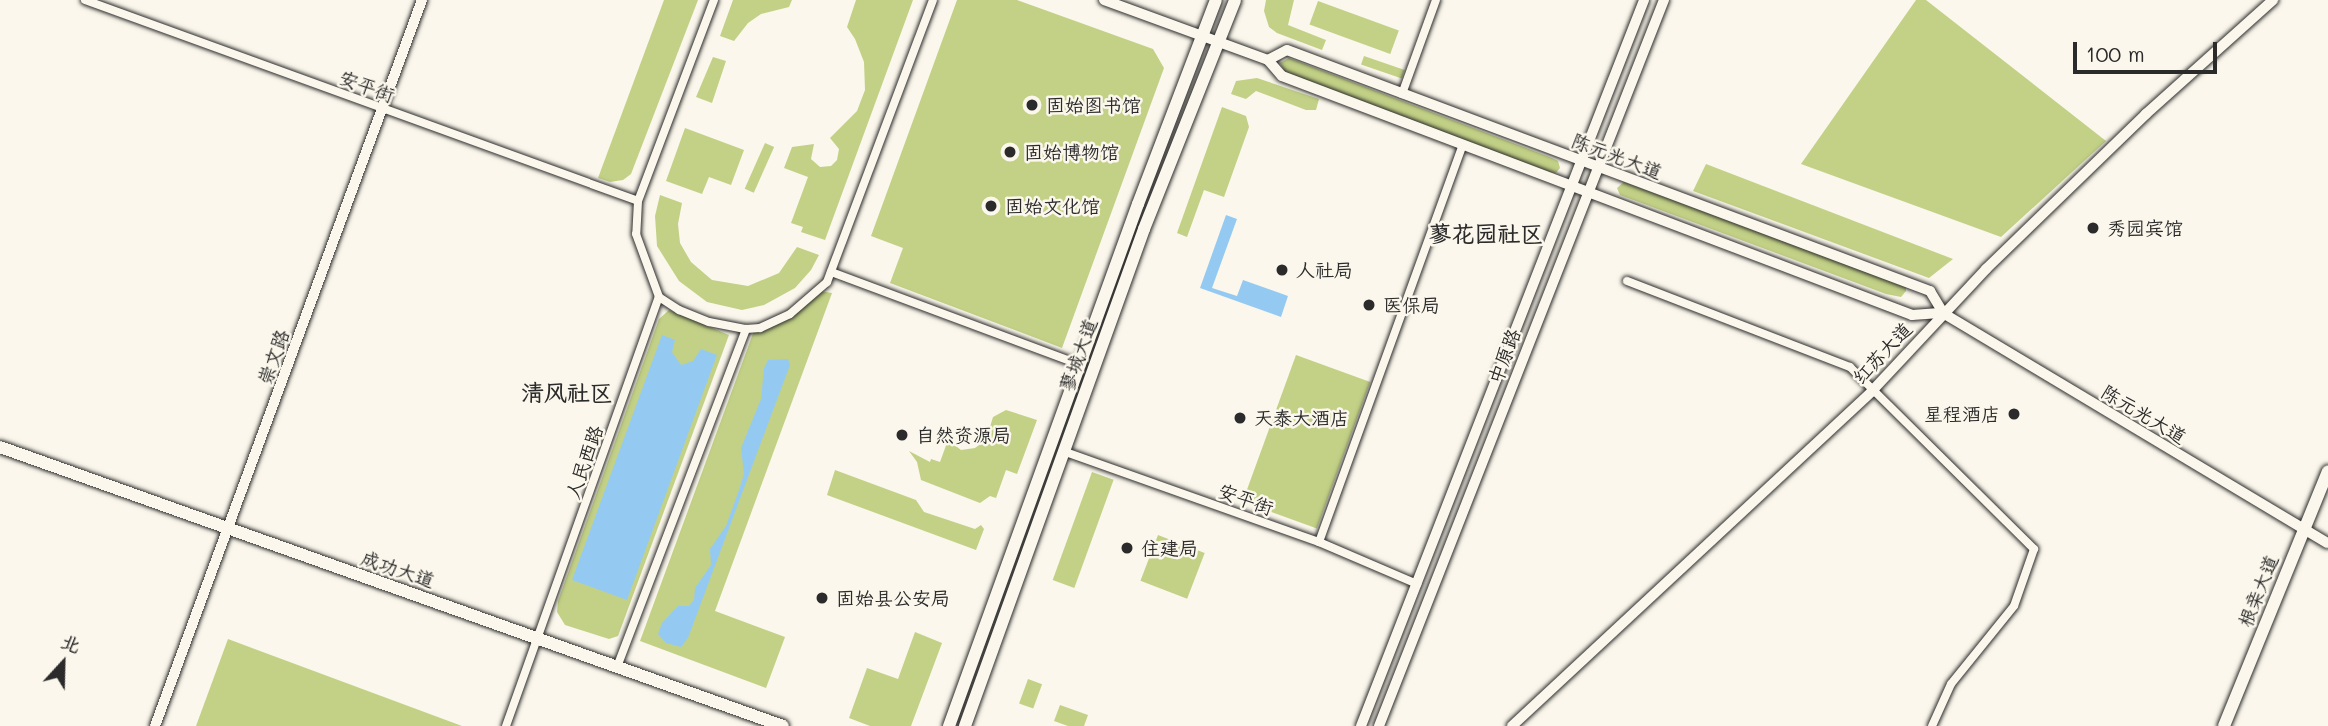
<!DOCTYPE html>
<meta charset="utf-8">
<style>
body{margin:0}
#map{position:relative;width:2328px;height:726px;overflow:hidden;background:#fbf7ec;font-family:Mali,"LXGW WenKai TC",sans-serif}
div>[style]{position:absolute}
.green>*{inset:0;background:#c2d186;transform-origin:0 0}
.water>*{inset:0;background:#94caf2}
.roads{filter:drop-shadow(0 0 2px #2b2b2b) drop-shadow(0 0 2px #2b2b2b)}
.street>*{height:8px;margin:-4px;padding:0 4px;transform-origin:4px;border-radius:4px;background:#fbf7ec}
.secondary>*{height:10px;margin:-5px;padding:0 5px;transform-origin:5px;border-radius:5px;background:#fbf7ec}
.primary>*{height:12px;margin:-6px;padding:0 6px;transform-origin:6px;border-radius:6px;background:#fbf7ec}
.dots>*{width:19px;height:19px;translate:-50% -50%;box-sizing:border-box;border:4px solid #fbf7ec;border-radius:50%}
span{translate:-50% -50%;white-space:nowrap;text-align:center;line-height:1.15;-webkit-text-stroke:5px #fbf7ec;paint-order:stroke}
.street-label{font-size:19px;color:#2b2b2b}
.poi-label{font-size:19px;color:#2b2b2b}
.left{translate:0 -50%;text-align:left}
.right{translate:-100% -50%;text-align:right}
.quarter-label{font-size:23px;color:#2b2b2b;font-weight:700}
.north{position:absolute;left:28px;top:628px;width:70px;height:70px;-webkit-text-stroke:5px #fbf7ec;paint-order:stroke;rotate:22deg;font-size:19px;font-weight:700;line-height:28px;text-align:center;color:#2b2b2b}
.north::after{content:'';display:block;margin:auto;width:24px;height:32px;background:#2b2b2b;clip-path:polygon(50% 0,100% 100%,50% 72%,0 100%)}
.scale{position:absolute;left:2073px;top:42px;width:144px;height:32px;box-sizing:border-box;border:4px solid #2b2b2b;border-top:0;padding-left:9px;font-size:21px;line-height:24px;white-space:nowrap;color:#2b2b2b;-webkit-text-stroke:5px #fbf7ec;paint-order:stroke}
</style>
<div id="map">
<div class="green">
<div style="clip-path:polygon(664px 0,698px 0,631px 174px,623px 180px,610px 182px,598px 178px)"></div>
<div style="clip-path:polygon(733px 0,792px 0,789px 7px,761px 14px,748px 23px,734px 41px,720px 36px)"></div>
<div style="clip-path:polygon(856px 0,913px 0,825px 240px,801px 232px,803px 227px,791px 223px,808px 177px,784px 168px,792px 147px,814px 144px,811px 159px,820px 167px,831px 166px,837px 160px,839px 149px,830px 138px,857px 111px,865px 90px,864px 62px,855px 39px,847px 27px)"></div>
<div style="clip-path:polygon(957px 0,1017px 0,1153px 49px,1164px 68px,1062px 348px,890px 283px,903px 248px,871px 236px)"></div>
<div style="clip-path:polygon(1266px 0,1294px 0,1288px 25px,1326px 40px,1322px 50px,1277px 33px,1269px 27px,1264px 11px)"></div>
<div style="clip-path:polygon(1916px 0,1926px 0,2106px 141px,2001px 237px,1801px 164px)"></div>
<div style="left:1318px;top:1px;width:86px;height:25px;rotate:20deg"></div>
<div style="left:1364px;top:56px;width:43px;height:9px;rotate:19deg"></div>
<div style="clip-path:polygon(713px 57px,726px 61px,712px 103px,696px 97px)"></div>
<div style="clip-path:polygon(1289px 58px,1552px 158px,1558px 161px,1560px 168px,1556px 173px,1547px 172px,1285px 72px,1280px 63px)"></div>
<div style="clip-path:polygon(1257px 78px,1319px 99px,1316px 110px,1306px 110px,1256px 91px,1246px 99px,1231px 94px,1236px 81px)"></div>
<div style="clip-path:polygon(1222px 107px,1246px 116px,1249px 127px,1224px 197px,1204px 190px,1187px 237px,1177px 233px)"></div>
<div style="clip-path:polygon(685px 128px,744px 150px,731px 185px,709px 177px,702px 194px,666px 181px)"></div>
<div style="left:765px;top:143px;width:10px;height:50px;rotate:24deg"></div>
<div style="clip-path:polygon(1706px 164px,1953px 259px,1929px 278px,1693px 191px)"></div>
<div style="clip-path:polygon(1624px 182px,1906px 287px,1906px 291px,1901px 297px,1886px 294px,1620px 195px,1617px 188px)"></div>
<div style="clip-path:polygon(660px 195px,682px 203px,678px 224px,680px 243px,691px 262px,712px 280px,748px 286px,779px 273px,797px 247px,819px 255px,811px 270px,795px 288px,764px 305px,742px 310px,707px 302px,679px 281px,657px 246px,655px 216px)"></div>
<div style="clip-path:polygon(820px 291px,832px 293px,715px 611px,785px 637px,766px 688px,640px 641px,755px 328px,790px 314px)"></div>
<div style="clip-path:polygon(669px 310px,729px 335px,618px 636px,609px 639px,565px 625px,557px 612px,558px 601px,659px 319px)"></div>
<div style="left:1296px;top:355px;width:79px;height:156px;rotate:20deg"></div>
<div style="clip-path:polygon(1006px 410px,1037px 420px,1017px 474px,1006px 470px,996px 498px,990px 496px,980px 503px,921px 480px,917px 462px,909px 451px,930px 462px,931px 459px,940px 462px,948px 440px,961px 450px,975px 448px,986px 440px,993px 417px)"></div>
<div style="clip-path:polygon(835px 470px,916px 500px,924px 512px,975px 529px,981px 525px,984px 529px,976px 550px,827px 495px)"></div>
<div style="left:1092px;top:472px;width:23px;height:115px;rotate:20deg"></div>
<div style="left:1158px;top:535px;width:50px;height:49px;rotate:21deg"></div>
<div style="clip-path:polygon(915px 632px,942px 643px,911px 726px,870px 726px,849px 718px,867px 668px,898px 679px)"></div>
<div style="clip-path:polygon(228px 639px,462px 726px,196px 726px)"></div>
<div style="left:1028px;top:679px;width:15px;height:26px;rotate:20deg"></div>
<div style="clip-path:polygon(1060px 705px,1088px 715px,1084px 726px,1068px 726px,1054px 721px)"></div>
</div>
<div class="water">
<div style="clip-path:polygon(1226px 215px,1237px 219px,1212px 288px,1237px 296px,1243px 280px,1288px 296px,1281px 317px,1200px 288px)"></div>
<div style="clip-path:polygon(662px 335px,675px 340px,672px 352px,681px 365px,693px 361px,701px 349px,717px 355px,627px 600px,572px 580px)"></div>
<div style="clip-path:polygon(788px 359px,790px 365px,688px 638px,681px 647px,666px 643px,658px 634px,662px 623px,678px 606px,689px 606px,694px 600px,695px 588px,711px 565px,710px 549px,726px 526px,739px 490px,744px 474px,741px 448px,761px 399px,764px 368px,768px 360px)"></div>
</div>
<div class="roads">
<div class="street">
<div style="left:85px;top:0;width:588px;rotate:19.97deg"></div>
<div style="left:714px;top:0;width:215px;rotate:110.7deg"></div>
<div style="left:638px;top:201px;width:33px;rotate:93deg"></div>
<div style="left:636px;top:234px;width:67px;rotate:69.9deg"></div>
<div style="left:659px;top:297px;width:24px;rotate:33deg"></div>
<div style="left:679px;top:310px;width:32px;rotate:22deg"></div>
<div style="left:709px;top:322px;width:38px;rotate:11deg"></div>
<div style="left:746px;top:329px;width:14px;rotate:-4deg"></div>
<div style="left:760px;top:328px;width:33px;rotate:-25deg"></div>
<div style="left:790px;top:314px;width:49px;rotate:-40.9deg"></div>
<div style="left:827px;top:282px;width:301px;rotate:-69.4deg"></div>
<div style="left:1402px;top:94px;width:100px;rotate:-70.1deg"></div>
<div style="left:831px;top:272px;width:264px;rotate:20.4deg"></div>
<div style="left:1627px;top:281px;width:239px;rotate:21.1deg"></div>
<div style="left:1850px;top:367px;width:259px;rotate:44.7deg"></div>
<div style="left:2034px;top:549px;width:60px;rotate:109.3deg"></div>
<div style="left:2014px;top:606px;width:100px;rotate:128.9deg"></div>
<div style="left:1951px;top:684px;width:46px;rotate:114.3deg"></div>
<div style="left:1063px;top:451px;width:272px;rotate:19.6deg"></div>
<div style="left:1319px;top:542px;width:107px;rotate:23.2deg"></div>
<div style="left:1319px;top:542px;width:423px;rotate:-70.1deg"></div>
<div style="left:617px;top:667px;width:362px;rotate:-69.1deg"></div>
<div style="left:506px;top:726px;width:455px;rotate:-70.4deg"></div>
</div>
<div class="secondary">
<div style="left:1104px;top:0;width:175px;rotate:20.1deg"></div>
<div style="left:1268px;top:60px;width:21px;rotate:49deg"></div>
<div style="left:1282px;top:76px;width:674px;rotate:20.77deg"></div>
<div style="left:1912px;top:315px;width:31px;rotate:-4deg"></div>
<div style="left:1268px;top:60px;width:21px;rotate:-28deg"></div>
<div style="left:1287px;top:50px;width:687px;rotate:20.55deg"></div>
<div style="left:1930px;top:291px;width:26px;rotate:59deg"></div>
<div style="left:1943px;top:313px;width:448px;rotate:30.9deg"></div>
<div style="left:155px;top:726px;width:774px;rotate:-69.81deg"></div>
<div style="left:1361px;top:726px;width:779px;rotate:-68.7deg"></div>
<div style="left:1379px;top:726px;width:780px;rotate:-68.57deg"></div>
<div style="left:1512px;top:726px;width:492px;rotate:-42.9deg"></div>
<div style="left:1872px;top:391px;width:167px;rotate:-46.9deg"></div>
<div style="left:1986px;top:269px;width:223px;rotate:-44.1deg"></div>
<div style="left:2146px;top:114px;width:171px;rotate:-41.9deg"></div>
</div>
<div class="primary">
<div style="left:0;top:447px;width:831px;rotate:19.61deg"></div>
<div style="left:949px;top:726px;width:555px;rotate:-70.1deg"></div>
<div style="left:1138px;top:204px;width:218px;rotate:-69.1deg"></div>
<div style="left:965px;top:726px;width:528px;rotate:-70.19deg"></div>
<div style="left:1144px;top:229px;width:246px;rotate:-68.3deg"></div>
<div style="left:2224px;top:726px;width:275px;rotate:-67.8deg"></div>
</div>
</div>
<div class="dots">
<div style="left:1032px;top:105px;background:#2b2b2b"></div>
<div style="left:1010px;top:152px;background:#2b2b2b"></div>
<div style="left:991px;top:206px;background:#2b2b2b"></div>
<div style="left:2093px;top:228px;background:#2b2b2b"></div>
<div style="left:1282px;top:270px;background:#2b2b2b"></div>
<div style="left:1369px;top:305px;background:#2b2b2b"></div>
<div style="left:2014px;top:414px;background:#2b2b2b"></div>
<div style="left:1240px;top:418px;background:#2b2b2b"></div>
<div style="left:902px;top:435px;background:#2b2b2b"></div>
<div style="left:1127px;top:548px;background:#2b2b2b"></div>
<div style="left:822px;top:598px;background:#2b2b2b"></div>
</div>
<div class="street-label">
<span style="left:367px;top:86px;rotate:20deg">安平街</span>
<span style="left:1617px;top:156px;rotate:21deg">陈元光大道</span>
<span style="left:1882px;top:353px;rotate:-47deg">红苏大道</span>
<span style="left:1078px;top:355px;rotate:-70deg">蓼城大道</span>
<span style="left:1504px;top:356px;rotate:-69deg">中原路</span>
<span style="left:273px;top:357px;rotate:-70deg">崇文路</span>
<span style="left:2144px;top:414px;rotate:31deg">陈元光大道</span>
<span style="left:584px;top:462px;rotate:-71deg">人民西路</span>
<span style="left:1246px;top:499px;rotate:20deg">安平街</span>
<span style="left:398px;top:569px;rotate:19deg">成功大道</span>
<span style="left:2258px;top:591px;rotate:-68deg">根亲大道</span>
</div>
<div class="poi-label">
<span class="left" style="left:1046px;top:105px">固始图书馆</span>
<span class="left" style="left:1024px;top:152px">固始博物馆</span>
<span class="left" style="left:1005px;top:206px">固始文化馆</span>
<span class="left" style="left:2107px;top:228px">秀园宾馆</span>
<span class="left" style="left:1296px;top:270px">人社局</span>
<span class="left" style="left:1383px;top:305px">医保局</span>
<span class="right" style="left:2000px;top:414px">星程酒店</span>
<span class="left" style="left:1254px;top:418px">天泰大酒店</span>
<span class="left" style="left:916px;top:435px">自然资源局</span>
<span class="left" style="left:1141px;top:548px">住建局</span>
<span class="left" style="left:836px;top:598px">固始县公安局</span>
</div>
<div class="quarter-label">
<span style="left:1486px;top:233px">蓼花园社区</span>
<span style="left:567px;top:392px">清风社区</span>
</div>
<div class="north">北</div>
<div class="scale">100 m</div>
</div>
